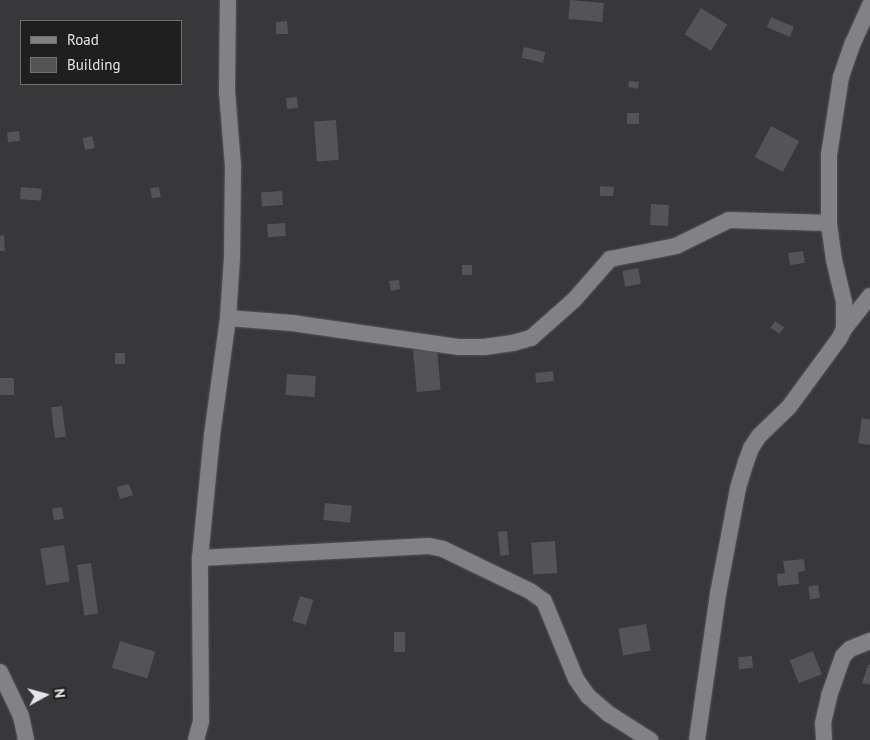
<!DOCTYPE html>
<style>
body{margin:0}
#map{position:relative;width:870px;height:740px;overflow:hidden;background:#38373a;font-family:"PT Sans",sans-serif}
div>[style]{position:absolute}
.building>*{inset:0;background:#545356;transform-origin:0 0}
.roads{filter:drop-shadow(0 0 1px #575658) drop-shadow(0 0 1px #575658)}
.street>*{height:16px;margin:-8px;padding:0 8px;transform-origin:8px;border-radius:8px;background:#828184}
span{translate:-50% -50%;white-space:nowrap;text-align:center;line-height:1.15;-webkit-text-stroke:4.5px #1f1f20;paint-order:stroke}
.legend{position:absolute;left:20px;top:20px;width:162px;height:65px;box-sizing:border-box;background:#1f1f20;border:1px solid #6f6e70;margin:0;padding:6px 9px;list-style:none;font-size:15px;color:#e6e5e7}
.legend li{display:flex;align-items:center;gap:10px;height:25px}
.legend b{width:25px;border:1px solid #6f6e70}
.north{position:absolute;left:20px;top:670px;width:50px;height:50px;-webkit-text-stroke:4px #1f1f20;paint-order:stroke;rotate:83deg;font-size:14px;font-weight:700;line-height:20px;text-align:center;color:#e6e5e7}
.north::after{content:'';display:block;margin:auto;width:18px;height:22px;background:#e6e5e7;clip-path:polygon(50% 0,100% 100%,50% 72%,0 100%)}
</style>
<div id="map">
<div class="building">
<div style="left:570px;top:0;width:34px;height:19px;rotate:5deg"></div>
<div style="left:701px;top:8px;width:31px;height:31px;rotate:32deg"></div>
<div style="left:771px;top:17px;width:25px;height:11px;rotate:23deg"></div>
<div style="clip-path:polygon(287px 21px,288px 34px,276px 34px,276px 22px)"></div>
<div style="left:524px;top:47px;width:22px;height:11px;rotate:13deg"></div>
<div style="clip-path:polygon(629px 81px,639px 82px,638px 89px,628px 87px)"></div>
<div style="left:297px;top:97px;width:11px;height:11px;rotate:85deg"></div>
<div style="left:627px;top:113px;width:12px;height:11px"></div>
<div style="left:336px;top:120px;width:40px;height:22px;rotate:86deg"></div>
<div style="left:771px;top:126px;width:32px;height:35px;rotate:28deg"></div>
<div style="left:19px;top:131px;width:10px;height:12px;rotate:84deg"></div>
<div style="left:92px;top:136px;width:12px;height:10px;rotate:76deg"></div>
<div style="clip-path:polygon(600px 186px,614px 187px,613px 196px,600px 196px)"></div>
<div style="left:21px;top:187px;width:21px;height:12px;rotate:5deg"></div>
<div style="clip-path:polygon(159px 187px,161px 197px,152px 198px,150px 188px)"></div>
<div style="left:282px;top:191px;width:14px;height:21px;rotate:86deg"></div>
<div style="left:651px;top:204px;width:18px;height:21px;rotate:3deg"></div>
<div style="left:285px;top:223px;width:13px;height:18px;rotate:86deg"></div>
<div style="clip-path:polygon(4px 235px,5px 251px,0 251px,0 236px)"></div>
<div style="left:803px;top:251px;width:12px;height:15px;rotate:81deg"></div>
<div style="left:472px;top:265px;width:10px;height:10px;rotate:90deg"></div>
<div style="left:638px;top:268px;width:16px;height:16px;rotate:79deg"></div>
<div style="clip-path:polygon(399px 280px,400px 289px,391px 291px,389px 281px)"></div>
<div style="left:775px;top:321px;width:11px;height:8px;rotate:34deg"></div>
<div style="left:437px;top:348px;width:42px;height:24px;rotate:85deg"></div>
<div style="left:115px;top:353px;width:10px;height:11px"></div>
<div style="left:553px;top:371px;width:10px;height:18px;rotate:84deg"></div>
<div style="left:287px;top:374px;width:29px;height:21px;rotate:4deg"></div>
<div style="left:0;top:378px;width:14px;height:17px"></div>
<div style="left:62px;top:406px;width:31px;height:11px;rotate:83deg"></div>
<div style="clip-path:polygon(862px 418px,870px 420px,870px 445px,858px 443px)"></div>
<div style="clip-path:polygon(129px 484px,133px 495px,120px 499px,117px 487px)"></div>
<div style="left:325px;top:503px;width:27px;height:17px;rotate:6deg"></div>
<div style="left:62px;top:507px;width:12px;height:10px;rotate:81deg"></div>
<div style="left:507px;top:531px;width:24px;height:9px;rotate:85deg"></div>
<div style="left:555px;top:541px;width:32px;height:24px;rotate:86deg"></div>
<div style="left:64px;top:545px;width:37px;height:24px;rotate:81deg"></div>
<div style="clip-path:polygon(804px 559px,805px 571px,798px 572px,799px 584px,778px 586px,777px 574px,785px 573px,783px 561px)"></div>
<div style="left:91px;top:563px;width:51px;height:14px;rotate:82deg"></div>
<div style="left:818px;top:585px;width:13px;height:10px;rotate:81deg"></div>
<div style="left:300px;top:596px;width:14px;height:26px;rotate:17deg"></div>
<div style="left:646px;top:624px;width:27px;height:28px;rotate:80deg"></div>
<div style="left:394px;top:632px;width:11px;height:20px"></div>
<div style="left:120px;top:641px;width:37px;height:28px;rotate:17deg"></div>
<div style="left:813px;top:651px;width:25px;height:25px;rotate:69deg"></div>
<div style="left:752px;top:656px;width:12px;height:14px;rotate:85deg"></div>
<div style="clip-path:polygon(868px 665px,870px 665px,870px 685px,862px 683px)"></div>
</div>
<div class="roads">
<div class="street">
<div style="left:228px;top:318px;width:64px;rotate:4.5deg"></div>
<div style="left:292px;top:323px;width:169px;rotate:8.2deg"></div>
<div style="left:459px;top:347px;width:25px"></div>
<div style="left:484px;top:347px;width:29px;rotate:-8deg"></div>
<div style="left:513px;top:343px;width:19px;rotate:-16deg"></div>
<div style="left:531px;top:338px;width:57px;rotate:-41.5deg"></div>
<div style="left:574px;top:300px;width:55px;rotate:-48.7deg"></div>
<div style="left:610px;top:259px;width:67px;rotate:-11.1deg"></div>
<div style="left:676px;top:246px;width:59px;rotate:-26.1deg"></div>
<div style="left:729px;top:220px;width:100px;rotate:1.7deg"></div>
<div style="left:844px;top:329px;width:42px;rotate:-51.8deg"></div>
<div style="left:200px;top:558px;width:229px;rotate:-3deg"></div>
<div style="left:429px;top:546px;width:14px;rotate:12deg"></div>
<div style="left:443px;top:549px;width:97px;rotate:25.8deg"></div>
<div style="left:530px;top:591px;width:17px;rotate:36deg"></div>
<div style="left:544px;top:601px;width:84px;rotate:67.7deg"></div>
<div style="left:576px;top:679px;width:21px;rotate:55deg"></div>
<div style="left:588px;top:696px;width:28px;rotate:41deg"></div>
<div style="left:609px;top:714px;width:49px;rotate:32.4deg"></div>
<div style="left:0;top:672px;width:49px;rotate:64.5deg"></div>
<div style="left:21px;top:716px;width:25px;rotate:78deg"></div>
<div style="left:196px;top:740px;width:20px;rotate:-75deg"></div>
<div style="left:201px;top:721px;width:163px;rotate:-90.4deg"></div>
<div style="left:200px;top:558px;width:124px;rotate:-84.4deg"></div>
<div style="left:212px;top:435px;width:118px;rotate:-82.2deg"></div>
<div style="left:228px;top:318px;width:60px;rotate:-86.2deg"></div>
<div style="left:232px;top:258px;width:92px;rotate:-89.4deg"></div>
<div style="left:233px;top:166px;width:74px;rotate:-94.6deg"></div>
<div style="left:227px;top:92px;width:92px;rotate:-89.4deg"></div>
<div style="left:697px;top:740px;width:148px;rotate:-81.8deg"></div>
<div style="left:718px;top:594px;width:108px;rotate:-79.3deg"></div>
<div style="left:738px;top:488px;width:27px;rotate:-73deg"></div>
<div style="left:746px;top:462px;width:15px;rotate:-70deg"></div>
<div style="left:751px;top:448px;width:14px;rotate:-56deg"></div>
<div style="left:759px;top:436px;width:42px;rotate:-44deg"></div>
<div style="left:789px;top:407px;width:84px;rotate:-53.7deg"></div>
<div style="left:839px;top:339px;width:11px;rotate:-63deg"></div>
<div style="left:844px;top:329px;width:27px;rotate:-90deg"></div>
<div style="left:844px;top:302px;width:43px;rotate:-103.4deg"></div>
<div style="left:834px;top:260px;width:37px;rotate:-98deg"></div>
<div style="left:829px;top:223px;width:68px;rotate:-90deg"></div>
<div style="left:829px;top:155px;width:79px;rotate:-81.3deg"></div>
<div style="left:841px;top:77px;width:36px;rotate:-71deg"></div>
<div style="left:853px;top:43px;width:42px;rotate:-65.9deg"></div>
<div style="left:824px;top:740px;width:17px;rotate:-93deg"></div>
<div style="left:823px;top:723px;width:28px;rotate:-77deg"></div>
<div style="left:829px;top:696px;width:42px;rotate:-70.7deg"></div>
<div style="left:843px;top:656px;width:10px;rotate:-45deg"></div>
<div style="left:850px;top:649px;width:22px;rotate:-22deg"></div>
</div>
</div>
<ul class="legend">
<li><b style="height:6px;background:#828184"></b>Road</li>
<li><b style="height:14px;background:#545356"></b>Building</li>
</ul>
<div class="north">N</div>
</div>
